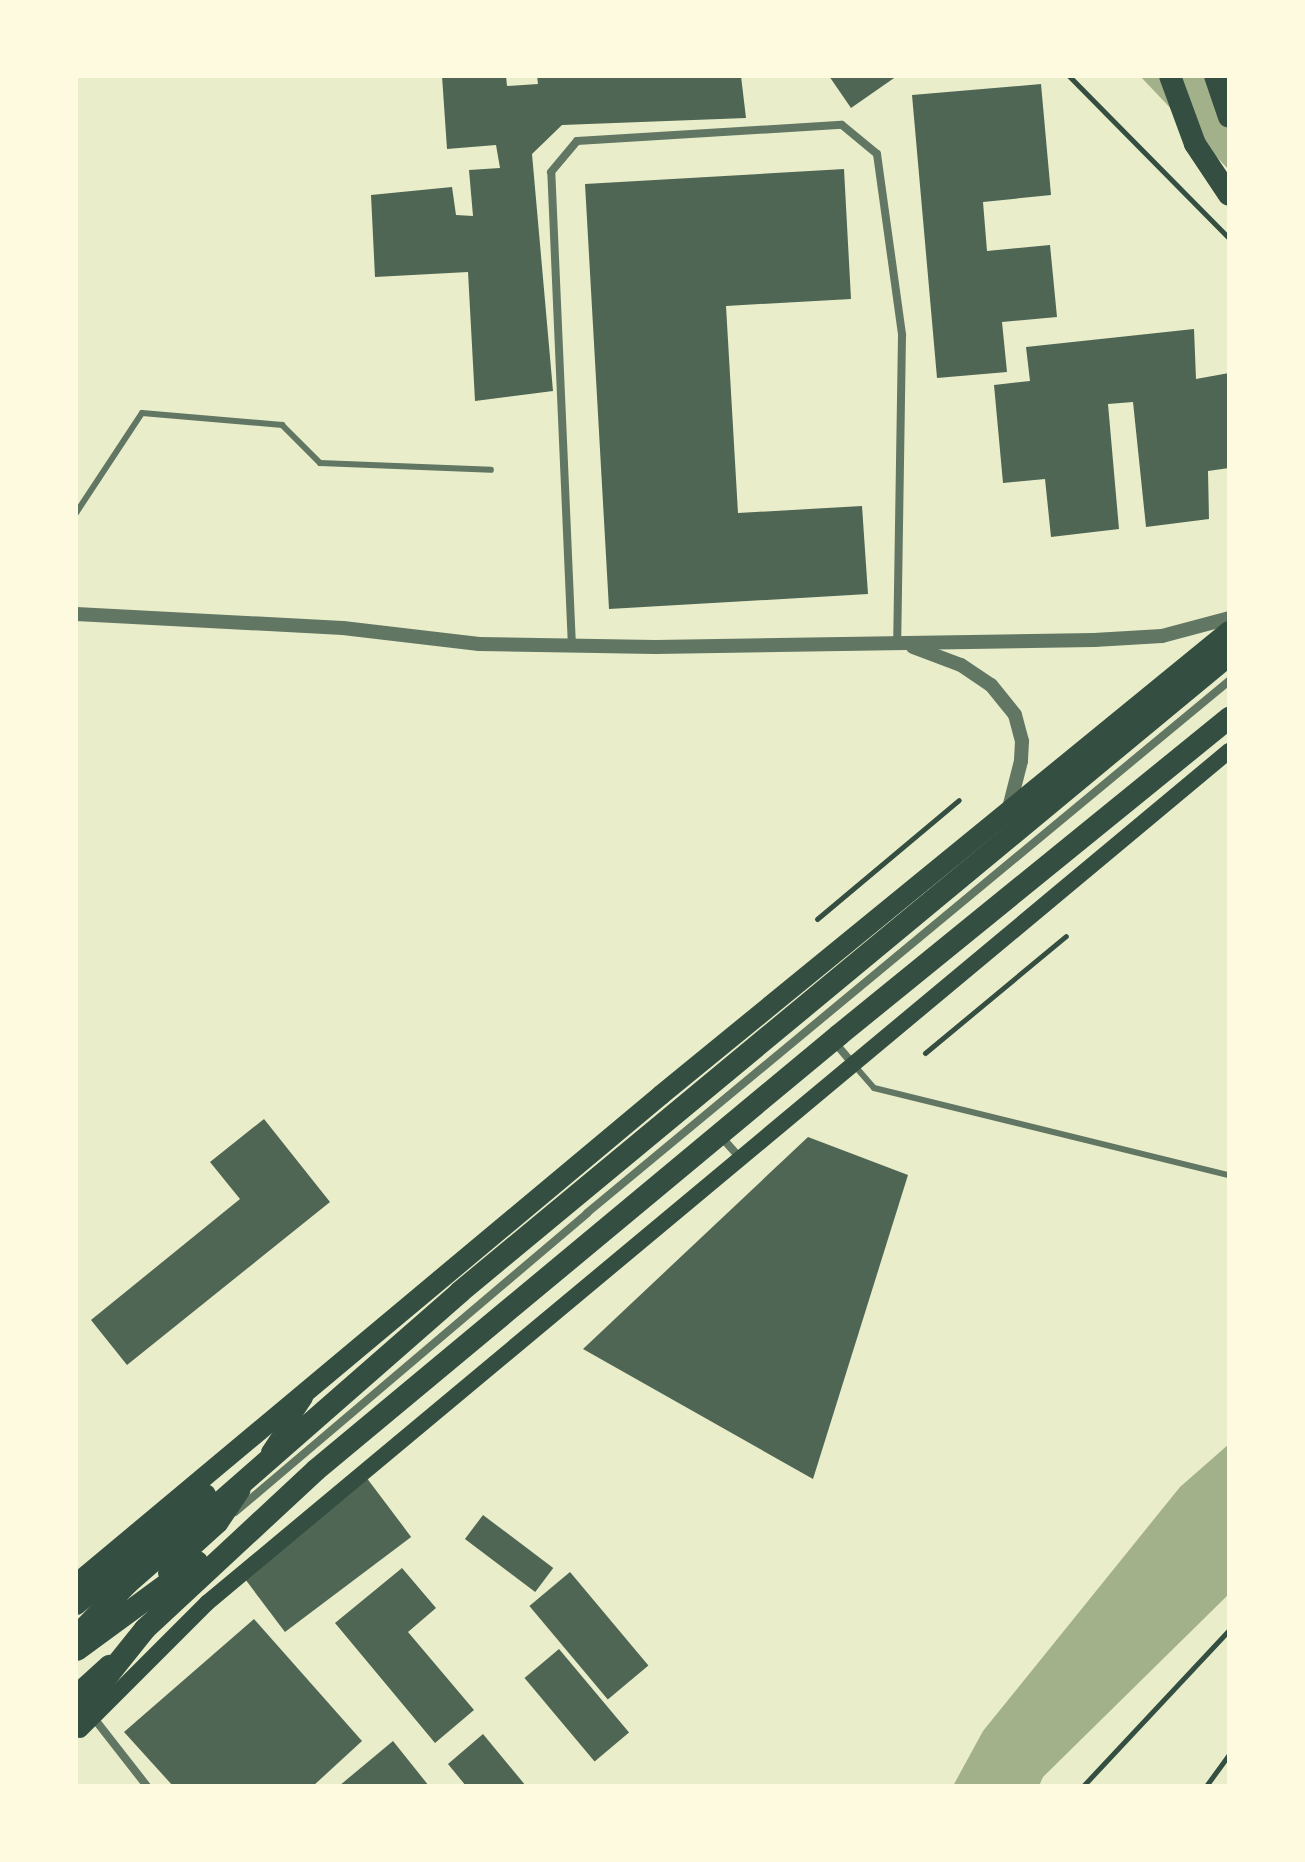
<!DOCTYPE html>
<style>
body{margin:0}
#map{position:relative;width:1305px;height:1862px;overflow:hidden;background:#e9edc9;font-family:"IBM Plex Sans",sans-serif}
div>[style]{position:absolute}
.water>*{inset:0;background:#a3b18a}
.building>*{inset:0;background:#4f6655;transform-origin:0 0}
.path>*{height:5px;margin:-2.5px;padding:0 2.5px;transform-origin:2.5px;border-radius:2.5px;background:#344e41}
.service>*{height:6px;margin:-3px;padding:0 3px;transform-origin:3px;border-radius:3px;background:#617663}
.minor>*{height:8px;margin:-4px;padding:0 4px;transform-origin:4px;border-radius:4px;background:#617663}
.tertiary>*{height:14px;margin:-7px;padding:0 7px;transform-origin:7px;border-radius:7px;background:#617663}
.secondary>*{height:16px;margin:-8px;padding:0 8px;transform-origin:8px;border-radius:8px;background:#344e41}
.primary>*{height:20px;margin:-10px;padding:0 10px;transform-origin:10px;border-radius:10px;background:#344e41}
.trunk>*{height:22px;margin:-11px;padding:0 11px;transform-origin:11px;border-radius:11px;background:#344e41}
span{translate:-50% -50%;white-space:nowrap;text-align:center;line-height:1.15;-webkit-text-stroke:6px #fefae0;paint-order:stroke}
.frame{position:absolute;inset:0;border:78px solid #fefae0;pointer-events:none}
</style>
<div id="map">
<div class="water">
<div style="clip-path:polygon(1140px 76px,1229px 76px,1229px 170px)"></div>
<div style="clip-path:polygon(1229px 1444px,1229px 1594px,1043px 1777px,1039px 1786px,953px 1786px,983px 1731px,1180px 1487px)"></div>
</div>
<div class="building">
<div style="clip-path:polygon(442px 76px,506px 76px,507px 86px,538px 84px,537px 76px,741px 76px,746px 118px,562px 125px,532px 154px,553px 391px,475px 401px,468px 272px,375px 277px,371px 195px,452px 187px,456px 215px,473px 216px,469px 170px,500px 168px,496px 145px,447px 149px)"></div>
<div style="clip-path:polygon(829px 76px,897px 76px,851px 108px)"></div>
<div style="clip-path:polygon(1041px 84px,1051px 195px,983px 202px,987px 251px,1050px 245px,1057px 317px,1002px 322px,1007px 372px,937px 378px,912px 95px)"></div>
<div style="clip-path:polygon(844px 169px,851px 299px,726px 306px,738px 513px,862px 506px,868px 594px,609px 609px,585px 184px)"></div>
<div style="clip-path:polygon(1194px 329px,1196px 379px,1229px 373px,1229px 468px,1208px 471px,1209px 519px,1146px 527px,1133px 402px,1108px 404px,1119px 529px,1051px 537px,1045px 479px,1003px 483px,994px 385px,1030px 381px,1026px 347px)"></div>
<div style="clip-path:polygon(264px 1119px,330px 1202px,127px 1365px,91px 1320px,240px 1199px,210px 1162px)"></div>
<div style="clip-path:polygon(808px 1137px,908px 1175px,813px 1479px,583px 1349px)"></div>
<div style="left:366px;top:1477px;width:75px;height:158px;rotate:53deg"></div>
<div style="left:483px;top:1515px;width:88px;height:30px;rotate:37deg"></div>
<div style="clip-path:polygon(402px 1568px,436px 1608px,408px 1632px,474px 1710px,435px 1743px,335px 1623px)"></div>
<div style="left:570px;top:1572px;width:122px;height:53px;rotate:50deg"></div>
<div style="clip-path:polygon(254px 1619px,362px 1741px,313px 1786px,173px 1786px,124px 1732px)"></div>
<div style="left:559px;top:1649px;width:109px;height:45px;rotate:50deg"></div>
<div style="clip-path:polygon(483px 1734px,526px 1786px,466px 1786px,448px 1764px)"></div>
<div style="clip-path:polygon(393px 1741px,429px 1786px,339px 1786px)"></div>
</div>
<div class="path">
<div style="left:1069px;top:76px;width:228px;rotate:45.4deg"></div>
<div style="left:817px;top:919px;width:185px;rotate:-40deg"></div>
<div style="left:925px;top:1053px;width:183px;rotate:-39.7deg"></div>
<div style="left:1083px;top:1786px;width:214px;rotate:-46.9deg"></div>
<div style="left:1206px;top:1786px;width:39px;rotate:-54deg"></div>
</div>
<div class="service">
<div style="left:76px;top:513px;width:120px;rotate:-56.6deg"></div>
<div style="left:142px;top:413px;width:141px;rotate:4.9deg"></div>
<div style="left:282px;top:425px;width:54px;rotate:45deg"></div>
<div style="left:320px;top:463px;width:171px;rotate:2.3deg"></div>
<div style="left:854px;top:1065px;width:30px;rotate:49deg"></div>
<div style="left:874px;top:1088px;width:366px;rotate:13.8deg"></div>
</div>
<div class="minor">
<div style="left:572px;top:647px;width:475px;rotate:-92.5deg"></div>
<div style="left:551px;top:172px;width:40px;rotate:-50deg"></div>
<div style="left:577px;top:141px;width:265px;rotate:-3.5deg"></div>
<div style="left:842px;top:125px;width:45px;rotate:39.6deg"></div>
<div style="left:877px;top:154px;width:183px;rotate:82.1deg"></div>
<div style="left:902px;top:335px;width:307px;rotate:90.9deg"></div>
<div style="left:837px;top:1045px;width:23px;rotate:50deg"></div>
<div style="left:724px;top:1140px;width:24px;rotate:48deg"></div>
<div style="left:235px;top:1512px;width:462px;rotate:-40.3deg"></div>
<div style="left:587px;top:1213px;width:834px;rotate:-39.65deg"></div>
<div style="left:93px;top:1717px;width:88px;rotate:52deg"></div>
</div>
<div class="tertiary">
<div style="left:76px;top:614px;width:267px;rotate:3deg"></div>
<div style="left:343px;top:628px;width:137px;rotate:6.7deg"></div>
<div style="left:479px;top:644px;width:176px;rotate:1deg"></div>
<div style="left:655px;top:647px;width:439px;rotate:-0.9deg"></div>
<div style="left:1094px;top:640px;width:68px;rotate:-3.4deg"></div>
<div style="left:1162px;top:636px;width:69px;rotate:-15deg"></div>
<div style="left:913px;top:647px;width:51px;rotate:20.6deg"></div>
<div style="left:961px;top:665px;width:36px;rotate:34deg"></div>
<div style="left:991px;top:685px;width:38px;rotate:51deg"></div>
<div style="left:1015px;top:715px;width:27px;rotate:75deg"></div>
<div style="left:1022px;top:741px;width:20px;rotate:93deg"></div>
<div style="left:1021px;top:761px;width:49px;rotate:104.3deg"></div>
</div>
<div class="secondary">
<div style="left:269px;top:1452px;width:65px;rotate:-56.3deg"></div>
<div style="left:166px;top:1573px;width:73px;rotate:-42.2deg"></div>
<div style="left:220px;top:1524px;width:40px;rotate:-56deg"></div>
<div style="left:80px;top:1730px;width:180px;rotate:-45deg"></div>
<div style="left:207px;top:1603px;width:1331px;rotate:-39.82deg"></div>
</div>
<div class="primary">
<div style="left:76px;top:1584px;width:762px;rotate:-39.89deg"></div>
<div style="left:661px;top:1095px;width:733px;rotate:-39.25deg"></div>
<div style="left:76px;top:1695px;width:45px;rotate:-42.3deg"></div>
</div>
<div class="trunk">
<div style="left:1170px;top:76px;width:72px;rotate:69.8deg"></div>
<div style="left:1195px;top:144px;width:61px;rotate:56.3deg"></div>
<div style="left:1215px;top:76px;width:43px;rotate:71.1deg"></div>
<div style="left:76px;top:1604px;width:169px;rotate:-40.2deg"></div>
<div style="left:76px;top:1637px;width:75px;rotate:-46.1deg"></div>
<div style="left:128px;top:1583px;width:441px;rotate:-41.2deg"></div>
<div style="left:460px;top:1292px;width:999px;rotate:-39.64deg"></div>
<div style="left:77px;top:1650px;width:149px;rotate:-36.3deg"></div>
<div style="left:76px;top:1724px;width:47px;rotate:-58deg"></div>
<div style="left:101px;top:1684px;width:70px;rotate:-51.3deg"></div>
<div style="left:145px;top:1629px;width:233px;rotate:-42.9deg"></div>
<div style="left:316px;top:1470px;width:680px;rotate:-39.75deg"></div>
<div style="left:839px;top:1035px;width:503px;rotate:-39.1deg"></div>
</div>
<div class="frame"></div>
</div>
